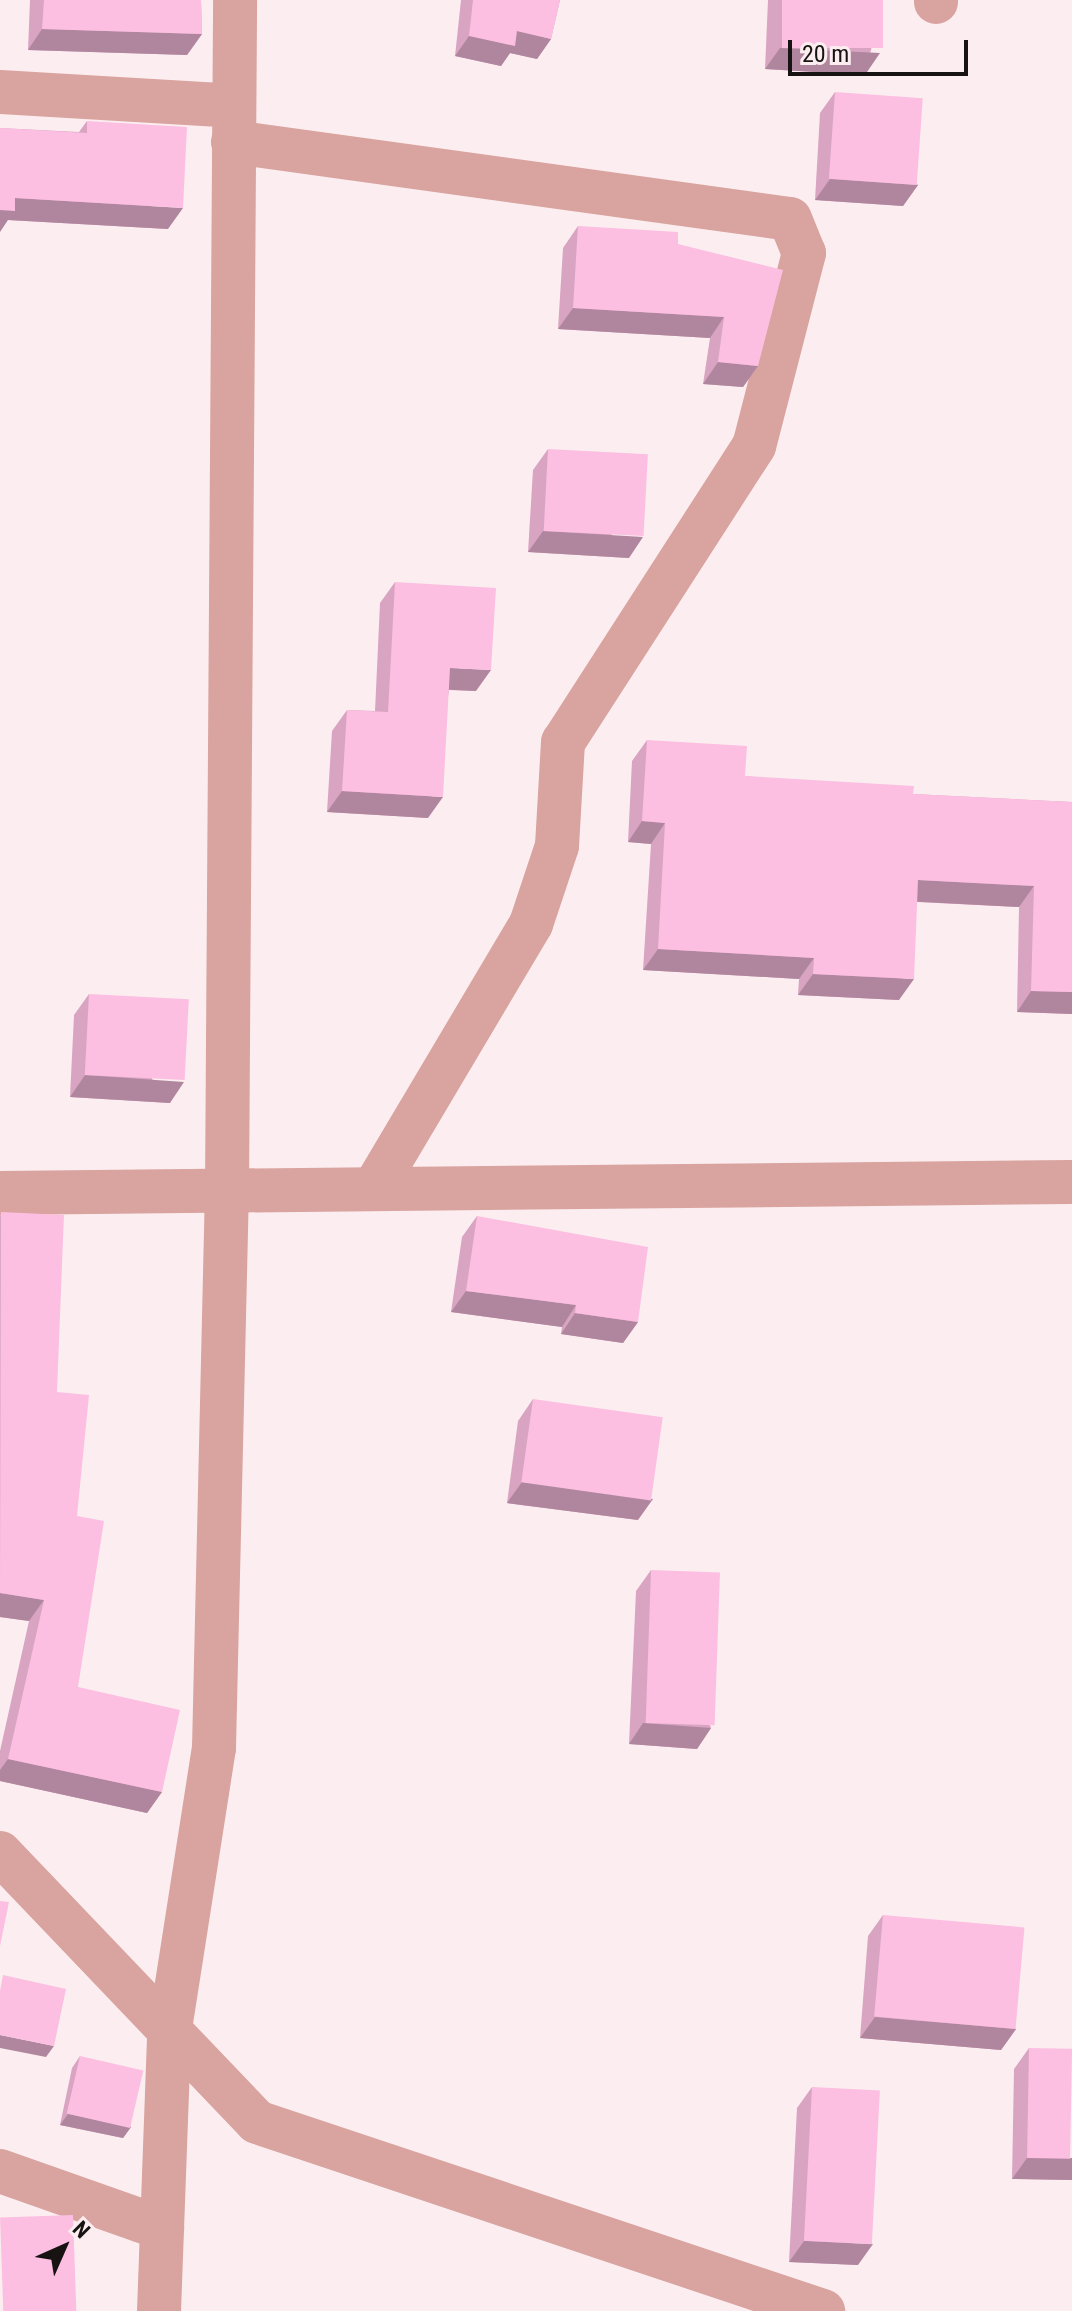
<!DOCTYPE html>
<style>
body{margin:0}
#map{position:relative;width:1072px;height:2311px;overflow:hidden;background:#fceef0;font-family:"Roboto Condensed",sans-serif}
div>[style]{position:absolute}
.minor>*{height:44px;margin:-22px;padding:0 22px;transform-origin:22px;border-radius:22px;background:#d9a39f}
.wall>*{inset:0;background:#d9a4c2}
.shaded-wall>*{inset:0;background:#b0869e}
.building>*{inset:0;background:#fcbfe1;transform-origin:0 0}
span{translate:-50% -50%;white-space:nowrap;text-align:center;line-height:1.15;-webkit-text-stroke:8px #fceef0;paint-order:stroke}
.north{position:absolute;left:24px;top:2207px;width:80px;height:80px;-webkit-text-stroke:6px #fceef0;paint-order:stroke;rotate:45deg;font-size:22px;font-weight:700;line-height:32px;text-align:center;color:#171313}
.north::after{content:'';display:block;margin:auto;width:28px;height:36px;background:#171313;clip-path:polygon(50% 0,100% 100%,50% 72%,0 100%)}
.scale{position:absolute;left:788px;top:40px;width:180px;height:36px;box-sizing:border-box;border:4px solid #171313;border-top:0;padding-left:10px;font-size:24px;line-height:28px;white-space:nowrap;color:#171313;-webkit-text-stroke:6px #fceef0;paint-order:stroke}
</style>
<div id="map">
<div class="minor">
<div style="left:936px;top:2px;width:2px;rotate:-90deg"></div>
<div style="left:0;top:92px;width:233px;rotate:3.4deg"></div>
<div style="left:233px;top:142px;width:562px;rotate:7.87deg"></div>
<div style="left:790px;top:219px;width:37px;rotate:68deg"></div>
<div style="left:804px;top:253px;width:199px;rotate:104.5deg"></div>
<div style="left:754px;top:446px;width:352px;rotate:122.8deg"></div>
<div style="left:563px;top:742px;width:104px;rotate:93.3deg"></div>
<div style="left:557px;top:846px;width:82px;rotate:108.4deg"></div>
<div style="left:531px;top:924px;width:307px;rotate:120.7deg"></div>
<div style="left:0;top:1193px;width:1072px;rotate:-0.59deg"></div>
<div style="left:0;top:1853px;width:372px;rotate:46.3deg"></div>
<div style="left:257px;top:2122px;width:597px;rotate:18.47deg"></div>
<div style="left:0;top:2171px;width:172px;rotate:19.4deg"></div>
<div style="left:159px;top:2311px;width:276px;rotate:-87.9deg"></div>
<div style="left:169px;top:2035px;width:291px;rotate:-81.1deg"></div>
<div style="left:214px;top:1748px;width:558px;rotate:-88.67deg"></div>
<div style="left:227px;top:1190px;width:1190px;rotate:-89.61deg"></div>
</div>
<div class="wall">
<div style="clip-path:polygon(30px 0,201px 0,202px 34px,187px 55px,28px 50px)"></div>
<div style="clip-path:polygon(461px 0,560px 0,551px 39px,537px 59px,510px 53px,501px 66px,455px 56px)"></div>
<div style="clip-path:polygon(768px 0,883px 0,865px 75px,765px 69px)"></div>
<div style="clip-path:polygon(835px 92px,918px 185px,903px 206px,815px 200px,820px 113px)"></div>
<div style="clip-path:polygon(87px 121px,168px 229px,8px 220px,0 128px,79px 132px)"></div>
<div style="clip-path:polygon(578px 226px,678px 244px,758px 366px,743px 387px,703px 384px,710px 338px,558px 329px,563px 248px)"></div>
<div style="clip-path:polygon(548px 449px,629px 558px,528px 552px,533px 470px)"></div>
<div style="clip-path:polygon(395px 582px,476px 691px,449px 690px,428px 818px,327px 812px,332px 731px,347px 710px,375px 711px,380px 603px)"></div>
<div style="clip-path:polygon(647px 740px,745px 776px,913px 794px,1072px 802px,1072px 1014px,1017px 1012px,1019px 907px,917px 902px,899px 1000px,798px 995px,799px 979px,643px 970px,651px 844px,628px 842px,632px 761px)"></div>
<div style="clip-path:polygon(89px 994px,170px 1103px,70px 1097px,74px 1015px)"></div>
<div style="clip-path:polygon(0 1213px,57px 1392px,77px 1516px,78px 1687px,162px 1792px,147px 1813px,0 1781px,0 1751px,29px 1621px,0 1617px)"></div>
<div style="clip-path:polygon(477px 1216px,638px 1322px,623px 1343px,561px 1334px,562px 1327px,451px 1312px,462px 1237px)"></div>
<div style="clip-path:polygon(533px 1399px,638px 1520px,507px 1503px,518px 1421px)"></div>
<div style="clip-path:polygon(651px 1570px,711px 1728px,697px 1749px,629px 1744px,636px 1591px)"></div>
<div style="clip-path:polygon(883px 1915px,1016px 2029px,1001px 2050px,860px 2038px,868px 1936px)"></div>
<div style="clip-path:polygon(1029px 2048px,1072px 2180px,1012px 2179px,1014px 2069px)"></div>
<div style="clip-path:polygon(80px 2056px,131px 2127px,123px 2138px,60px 2125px,72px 2068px)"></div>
<div style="clip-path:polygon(812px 2087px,858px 2265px,789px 2262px,797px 2108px)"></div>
</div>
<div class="shaded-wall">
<div style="clip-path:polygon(42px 29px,202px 34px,187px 55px,28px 50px)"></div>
<div style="clip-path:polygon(517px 31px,551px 39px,537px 59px,510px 53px,501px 66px,455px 56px,469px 36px)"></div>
<div style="clip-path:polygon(780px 48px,880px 53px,865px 75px,765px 69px)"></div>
<div style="clip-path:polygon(830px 179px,918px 185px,903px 206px,815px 200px)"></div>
<div style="clip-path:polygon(15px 198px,183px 208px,168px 229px,8px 220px,0 232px,0 210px)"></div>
<div style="clip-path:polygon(573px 308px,724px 317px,710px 338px,558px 329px)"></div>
<div style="clip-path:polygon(718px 362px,758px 366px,743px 387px,703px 384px)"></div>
<div style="clip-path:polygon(543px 531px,643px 537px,629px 558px,528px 552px)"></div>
<div style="clip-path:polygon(450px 668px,491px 670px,476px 691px,435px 689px)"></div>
<div style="clip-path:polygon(342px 791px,443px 797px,428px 818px,327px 812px)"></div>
<div style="clip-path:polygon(642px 821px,665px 823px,651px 844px,628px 842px)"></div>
<div style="clip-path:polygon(918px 880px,1034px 886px,1019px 907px,904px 901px)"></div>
<div style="clip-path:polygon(658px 949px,814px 958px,799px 979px,643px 970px)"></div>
<div style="clip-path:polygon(813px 974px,914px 979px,899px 1000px,798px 995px)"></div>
<div style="clip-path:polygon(1031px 991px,1072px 992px,1072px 1014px,1017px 1012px)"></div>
<div style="clip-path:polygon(85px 1075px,184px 1082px,170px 1103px,70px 1097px)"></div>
<div style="clip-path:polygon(466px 1291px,576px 1305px,562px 1327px,451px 1312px)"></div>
<div style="clip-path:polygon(575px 1313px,638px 1322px,623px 1343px,561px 1334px)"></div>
<div style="clip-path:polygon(522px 1482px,653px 1499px,638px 1520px,507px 1503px)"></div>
<div style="clip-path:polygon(0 1593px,44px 1600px,29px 1621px,0 1617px)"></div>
<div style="clip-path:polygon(643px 1723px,711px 1728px,697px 1749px,629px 1744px)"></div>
<div style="clip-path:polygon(8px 1759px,162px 1792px,147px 1813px,0 1781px,0 1770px)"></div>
<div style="clip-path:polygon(875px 2017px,1016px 2029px,1001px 2050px,860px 2038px)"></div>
<div style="clip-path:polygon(0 2035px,54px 2046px,46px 2057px,0 2048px)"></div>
<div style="clip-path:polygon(68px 2114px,131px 2127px,123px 2138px,60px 2125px)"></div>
<div style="clip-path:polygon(1027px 2158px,1072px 2158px,1072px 2180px,1012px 2179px)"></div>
<div style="clip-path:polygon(804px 2241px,873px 2244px,858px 2265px,789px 2262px)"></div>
</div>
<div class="building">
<div style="clip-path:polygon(44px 0,201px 0,202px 34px,42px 29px)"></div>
<div style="clip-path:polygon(473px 0,560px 0,551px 39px,517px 31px,515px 46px,469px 36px)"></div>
<div style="left:782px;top:0;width:101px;height:48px"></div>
<div style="left:835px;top:92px;width:88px;height:87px;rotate:4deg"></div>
<div style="clip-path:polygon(87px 121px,187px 127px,183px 208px,15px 198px,15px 211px,0 210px,0 128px,87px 133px)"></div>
<div style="clip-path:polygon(578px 226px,678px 232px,678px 244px,783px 270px,758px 366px,718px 362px,724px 317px,573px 308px)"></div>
<div style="left:548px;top:449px;width:100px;height:82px;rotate:3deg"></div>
<div style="clip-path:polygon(395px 582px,496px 588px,491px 670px,450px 668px,443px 797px,342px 791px,347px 710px,388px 712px)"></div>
<div style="clip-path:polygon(647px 740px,747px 746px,745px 776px,914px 786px,913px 794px,1072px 802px,1072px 992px,1031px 991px,1034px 886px,918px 880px,914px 979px,813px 974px,814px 958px,658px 949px,665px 823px,642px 821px)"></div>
<div style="left:89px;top:994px;width:100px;height:81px;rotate:3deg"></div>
<div style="clip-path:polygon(1px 1212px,64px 1215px,57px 1392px,89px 1395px,77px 1516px,104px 1521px,78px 1687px,180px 1710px,162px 1792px,8px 1759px,44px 1600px,0 1593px)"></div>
<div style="clip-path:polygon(477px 1216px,648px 1247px,638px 1322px,575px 1313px,576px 1305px,466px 1291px)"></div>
<div style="left:533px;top:1399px;width:131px;height:84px;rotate:8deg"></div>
<div style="left:651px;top:1570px;width:69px;height:153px;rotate:2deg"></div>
<div style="clip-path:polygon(0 1901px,9px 1902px,0 1946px)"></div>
<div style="left:883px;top:1915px;width:142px;height:102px;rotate:5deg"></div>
<div style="clip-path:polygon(3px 1975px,66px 1989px,54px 2046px,0 2035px,0 1991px)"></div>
<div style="left:1029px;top:2048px;width:43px;height:110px;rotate:1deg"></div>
<div style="left:80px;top:2056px;width:65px;height:59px;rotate:13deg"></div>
<div style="left:812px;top:2087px;width:68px;height:154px;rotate:3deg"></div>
<div style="left:73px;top:2215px;width:96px;height:73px;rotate:88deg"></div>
</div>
<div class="north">N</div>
<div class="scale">20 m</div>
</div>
